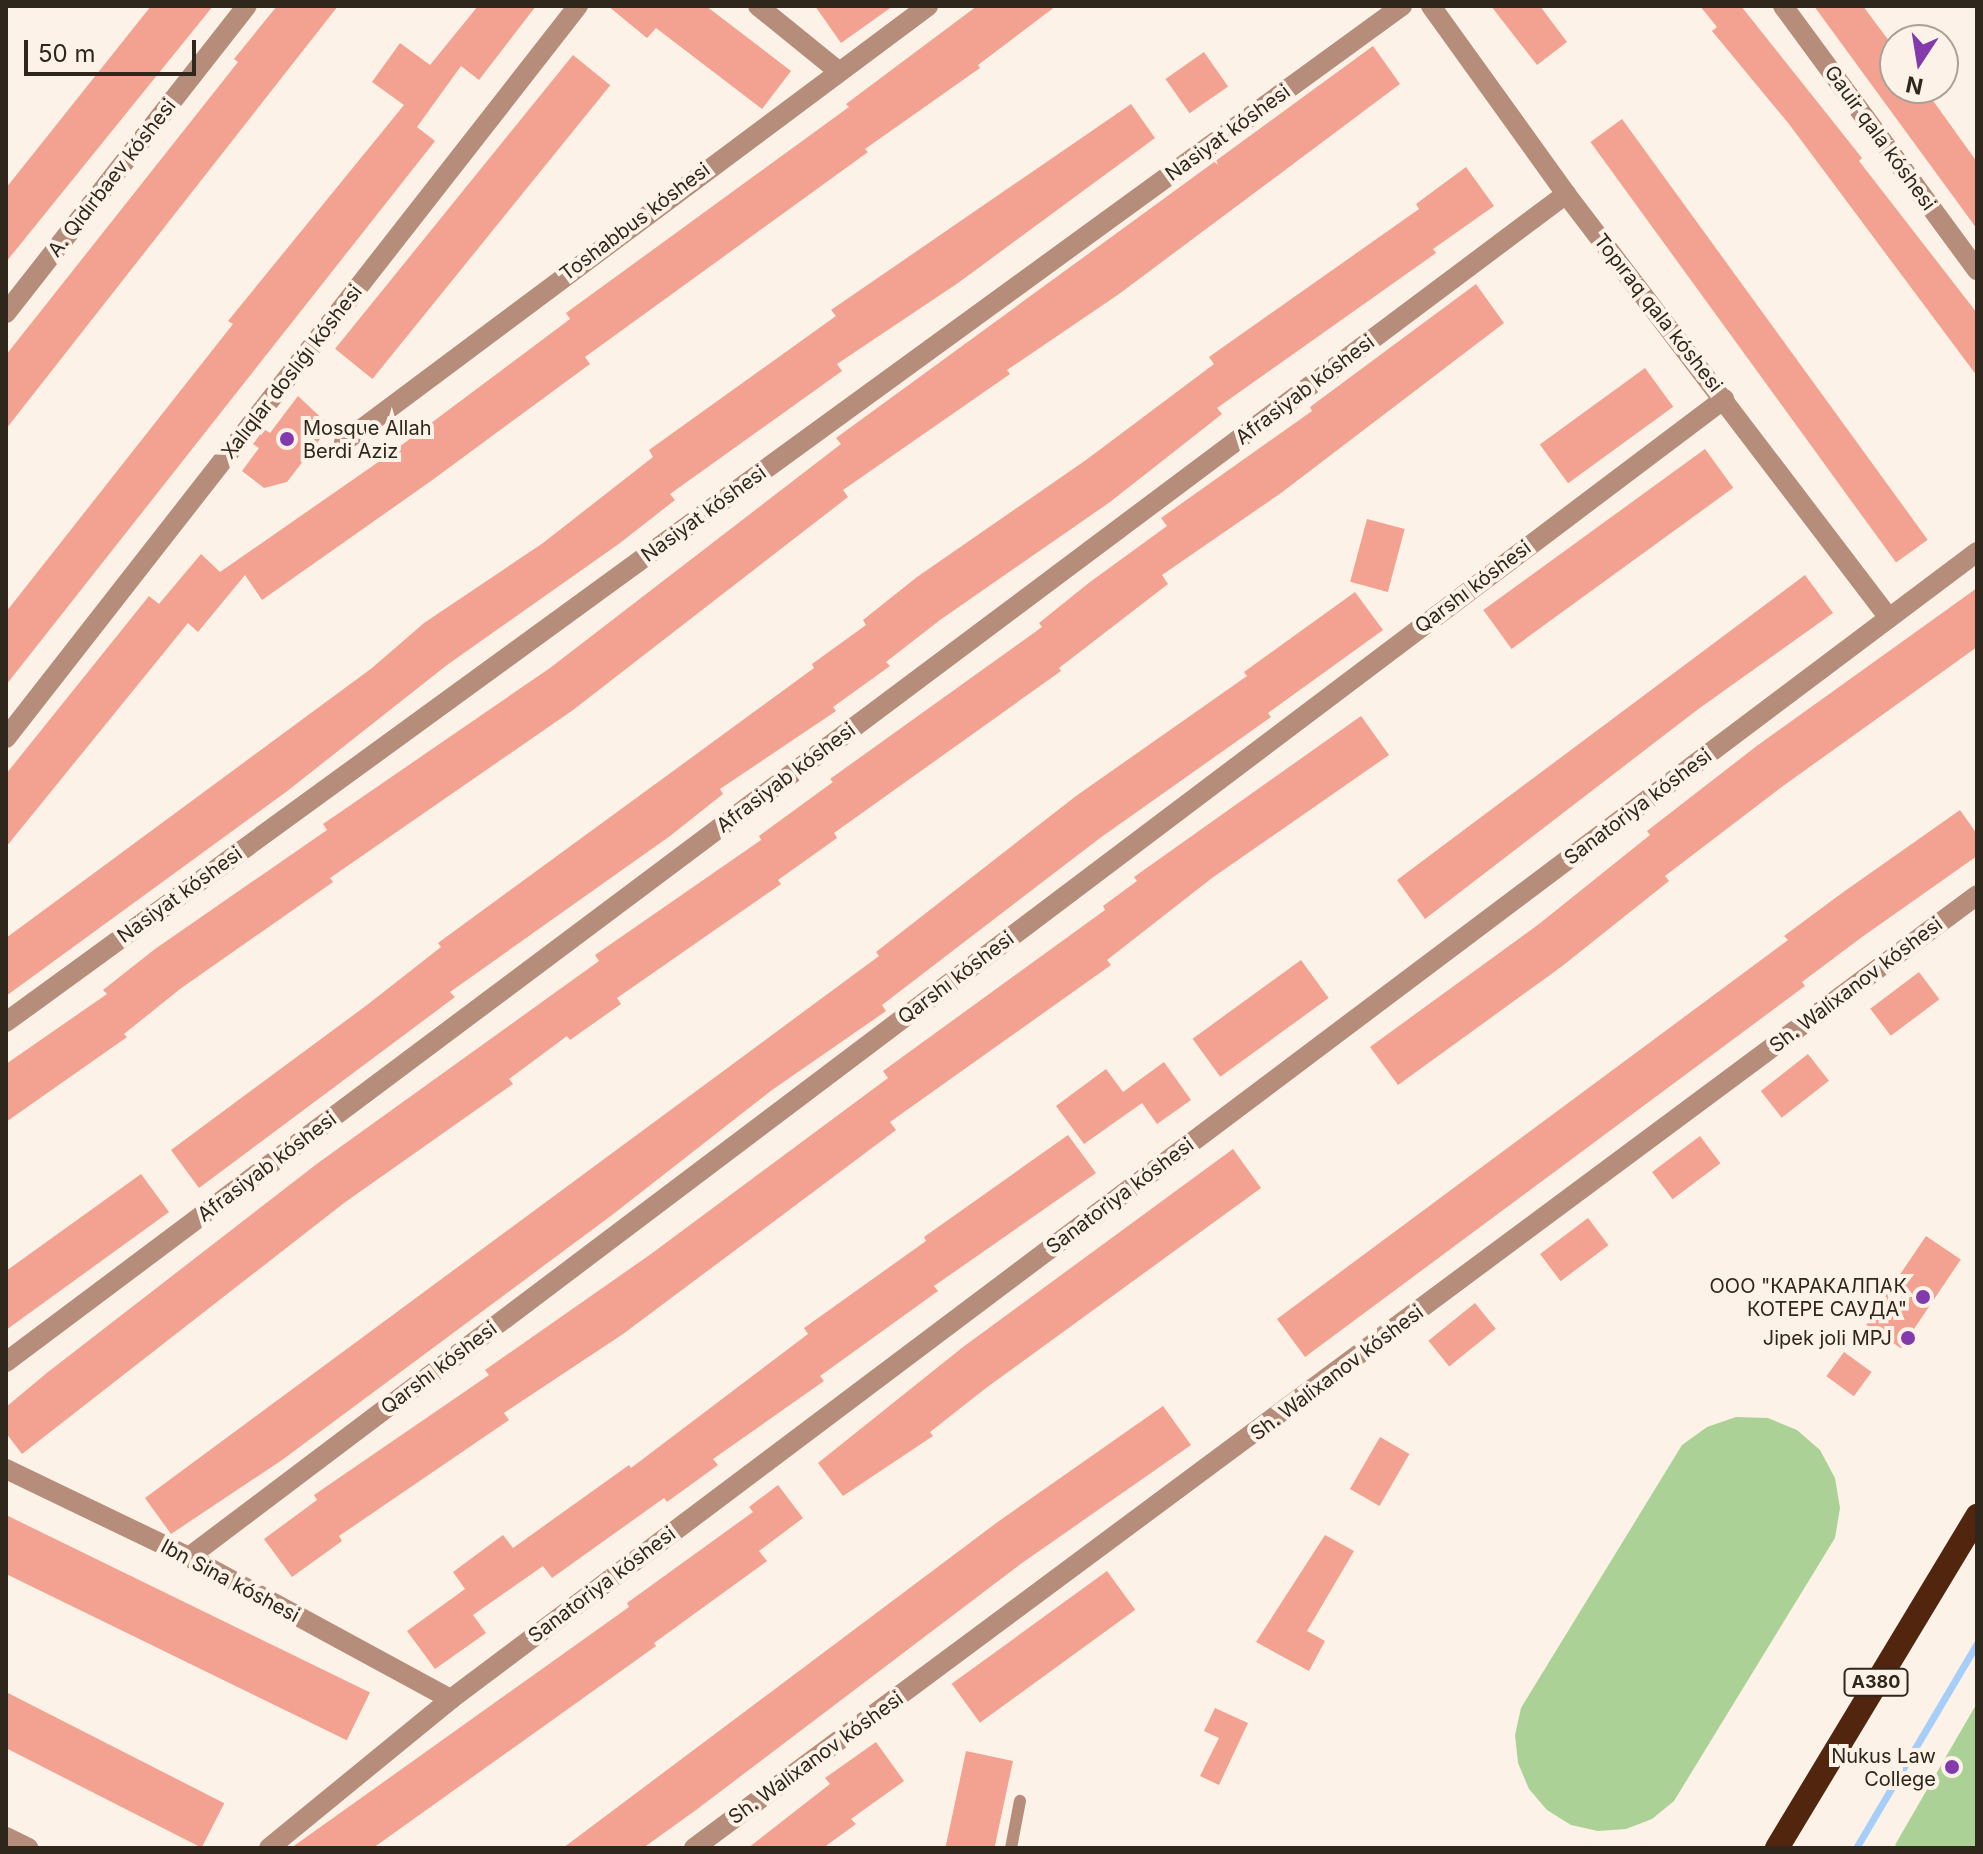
<!DOCTYPE html>
<meta charset="utf-8">
<style>
body{margin:0}
#map{position:relative;width:1983px;height:1854px;overflow:hidden;background:#fcf2e7;font-family:Inter,sans-serif}
div>[style]{position:absolute}
.green>*{inset:0;background:#acd196}
.stream>*{height:7px;margin:-3.5px;padding:0 3.5px;transform-origin:3.5px;border-radius:3.5px;background:#a5cef9}
.building>*{inset:0;background:#f3a291;transform-origin:0 0}
.lane>*{height:12px;margin:-6px;padding:0 6px;transform-origin:6px;border-radius:6px;background:#b58d7a}
.street>*{height:20px;margin:-10px;padding:0 10px;transform-origin:10px;border-radius:10px;background:#b58d7a}
.highway>*{height:24px;margin:-12px;padding:0 12px;transform-origin:12px;border-radius:12px;background:#52250e}
.dots>*{width:22px;height:22px;translate:-50% -50%;box-sizing:border-box;border:4px solid #fcf2e7;border-radius:50%}
span{translate:-50% -50%;white-space:nowrap;text-align:center;line-height:1.15;-webkit-text-stroke:8px #fcf2e7;paint-order:stroke}
.shield-label span{padding:2px 6px;background:#fcf2e7;border:2px solid;border-radius:6px;-webkit-text-stroke-width:0}
.shield-label{font-size:18px;color:#2f261c;font-weight:700}
.street-label{font-size:20px;color:#2f261c}
.poi-label{font-size:20px;color:#2f261c}
.left{translate:0 -50%;text-align:left}
.right{translate:-100% -50%;text-align:right}
.frame{position:absolute;inset:0;border:8px solid #2f261c;pointer-events:none}
.north{position:absolute;left:1879px;top:24px;width:80px;height:80px;box-sizing:border-box;background:#fcf2e7;border:2px solid #aaa096;border-radius:50%;rotate:192deg;font-size:22px;font-weight:700;line-height:32px;text-align:center;color:#2f261c}
.north::after{content:'';display:block;margin:auto;width:28px;height:36px;background:#833aac;clip-path:polygon(50% 0,100% 100%,50% 72%,0 100%)}
.scale{position:absolute;left:24px;top:40px;width:172px;height:36px;box-sizing:border-box;border:4px solid #2f261c;border-top:0;padding-left:10px;font-size:24px;line-height:28px;white-space:nowrap;color:#2f261c;-webkit-text-stroke:6px #fcf2e7;paint-order:stroke}
</style>
<div id="map">
<div class="green">
<div style="clip-path:polygon(1736px 1417px,1768px 1418px,1797px 1430px,1820px 1450px,1835px 1478px,1840px 1508px,1835px 1538px,1674px 1801px,1652px 1819px,1626px 1829px,1598px 1831px,1571px 1825px,1547px 1810px,1529px 1789px,1518px 1763px,1515px 1735px,1521px 1708px,1682px 1445px,1707px 1427px)"></div>
<div style="clip-path:polygon(1977px 1703px,1977px 1848px,1900px 1848px,1895px 1845px)"></div>
</div>
<div class="stream">
<div style="left:1856px;top:1848px;width:238px;rotate:-59.4deg"></div>
</div>
<div class="building">
<div style="clip-path:polygon(151px 6px,213px 6px,6px 262px,6px 188px)"></div>
<div style="clip-path:polygon(277px 6px,338px 6px,6px 429px,6px 355px,238px 62px,234px 59px)"></div>
<div style="clip-path:polygon(478px 6px,536px 6px,479px 80px,461px 66px,417px 127px,435px 141px,6px 685px,6px 612px,233px 324px,228px 321px,404px 105px,372px 82px,400px 43px,430px 65px)"></div>
<div style="clip-path:polygon(608px 6px,706px 6px,791px 71px,762px 109px,656px 28px,647px 38px)"></div>
<div style="clip-path:polygon(815px 6px,893px 6px,841px 43px)"></div>
<div style="clip-path:polygon(977px 6px,1056px 6px,978px 65px,980px 68px,865px 149px,868px 152px,585px 357px,590px 364px,431px 481px,262px 600px,245px 575px,198px 632px,188px 623px,6px 847px,6px 774px,149px 596px,159px 604px,201px 554px,220px 572px,387px 456px,570px 319px,566px 313px,849px 107px,846px 104px)"></div>
<div style="clip-path:polygon(1491px 6px,1540px 6px,1567px 42px,1537px 65px)"></div>
<div style="clip-path:polygon(1700px 6px,1741px 6px,1862px 158px,1859px 161px,1977px 313px,1977px 376px,1789px 124px,1712px 31px,1717px 27px)"></div>
<div style="clip-path:polygon(1814px 6px,1863px 6px,1895px 49px,1895px 88px,1924px 88px,1934px 102px,1977px 162px,1977px 229px)"></div>
<div style="clip-path:polygon(1373px 46px,1400px 84px,1119px 294px,1007px 370px,1010px 374px,843px 490px,848px 497px,573px 710px,330px 878px,333px 882px,180px 989px,124px 1034px,127px 1037px,6px 1122px,6px 1064px,107px 994px,103px 990px,155px 949px,327px 830px,323px 824px,550px 668px,841px 444px,836px 438px)"></div>
<div style="left:1204px;top:52px;width:42px;height:47px;rotate:55deg"></div>
<div style="left:573px;top:55px;width:48px;height:378px;rotate:39deg"></div>
<div style="clip-path:polygon(1131px 104px,1155px 138px,958px 283px,837px 364px,842px 371px,670px 494px,675px 500px,620px 543px,447px 665px,286px 792px,6px 996px,6px 938px,372px 668px,424px 623px,543px 543px,653px 457px,649px 450px,836px 316px,831px 310px)"></div>
<div style="left:1622px;top:119px;width:520px;height:39px;rotate:54deg"></div>
<div style="clip-path:polygon(1466px 167px,1494px 206px,1433px 249px,1436px 253px,1217px 408px,1222px 414px,1110px 502px,940px 620px,886px 662px,890px 666px,833px 707px,836px 711px,720px 789px,723px 794px,670px 836px,450px 992px,455px 997px,199px 1188px,171px 1150px,367px 1005px,441px 947px,438px 943px,814px 668px,812px 664px,866px 625px,863px 620px,917px 577px,1086px 460px,1214px 364px,1209px 357px,1419px 209px,1416px 204px)"></div>
<div style="clip-path:polygon(1476px 284px,1504px 323px,1281px 493px,1162px 575px,1168px 584px,1059px 668px,1061px 671px,834px 833px,837px 838px,778px 880px,781px 884px,617px 998px,621px 1004px,570px 1040px,567px 1036px,509px 1079px,513px 1084px,344px 1203px,22px 1454px,6px 1433px,6px 1407px,48px 1372px,318px 1163px,599px 961px,595px 955px,761px 840px,759px 836px,833px 782px,830px 779px,1042px 627px,1039px 623px,1090px 582px,1167px 526px,1161px 518px,1312px 411px,1310px 407px)"></div>
<div style="left:1645px;top:368px;width:48px;height:130px;rotate:54deg"></div>
<div style="clip-path:polygon(298px 396px,330px 426px,287px 482px,264px 488px,242px 471px,259px 448px,253px 444px,264px 429px,270px 433px)"></div>
<div style="left:1705px;top:449px;width:48px;height:274px;rotate:54deg"></div>
<div style="left:1367px;top:519px;width:39px;height:65px;rotate:15deg"></div>
<div style="clip-path:polygon(1805px 575px,1833px 613px,1697px 710px,1425px 919px,1397px 880px)"></div>
<div style="clip-path:polygon(1977px 588px,1977px 647px,1783px 786px,1665px 876px,1669px 881px,1561px 967px,1398px 1085px,1370px 1047px,1539px 924px,1650px 835px,1647px 831px,1758px 745px)"></div>
<div style="clip-path:polygon(1355px 592px,1383px 630px,1268px 713px,1271px 717px,1100px 838px,882px 1005px,886px 1011px,772px 1090px,612px 1215px,282px 1460px,171px 1534px,145px 1498px,879px 956px,876px 952px,1076px 796px,1247px 676px,1244px 672px)"></div>
<div style="clip-path:polygon(1361px 716px,1389px 755px,1212px 878px,1107px 960px,1111px 965px,890px 1122px,896px 1130px,623px 1334px,504px 1413px,509px 1420px,339px 1536px,342px 1541px,292px 1577px,264px 1539px,317px 1500px,314px 1495px,489px 1375px,485px 1370px,651px 1254px,888px 1078px,883px 1071px,1105px 910px,1103px 906px,1137px 881px,1134px 877px)"></div>
<div style="clip-path:polygon(1960px 810px,1977px 834px,1977px 856px,1862px 937px,1802px 982px,1805px 986px,1305px 1357px,1277px 1319px,1788px 940px,1784px 936px,1842px 893px)"></div>
<div style="left:1301px;top:960px;width:47px;height:134px;rotate:54deg"></div>
<div style="left:1919px;top:972px;width:34px;height:61px;rotate:53deg"></div>
<div style="left:1808px;top:1054px;width:34px;height:60px;rotate:52deg"></div>
<div style="clip-path:polygon(1164px 1062px,1191px 1100px,1157px 1124px,1142px 1103px,1084px 1144px,1056px 1106px,1106px 1069px,1123px 1092px)"></div>
<div style="clip-path:polygon(1068px 1135px,1096px 1173px,934px 1286px,938px 1291px,820px 1376px,824px 1381px,713px 1459px,718px 1465px,667px 1502px,664px 1498px,552px 1578px,543px 1566px,473px 1615px,486px 1633px,435px 1669px,407px 1631px,465px 1589px,453px 1572px,503px 1535px,513px 1548px,629px 1465px,631px 1468px,808px 1334px,804px 1328px,926px 1241px,924px 1237px)"></div>
<div style="left:1700px;top:1136px;width:34px;height:60px;rotate:53deg"></div>
<div style="clip-path:polygon(1233px 1149px,1261px 1188px,986px 1388px,930px 1432px,933px 1436px,843px 1496px,818px 1463px,963px 1347px)"></div>
<div style="clip-path:polygon(141px 1174px,169px 1212px,6px 1330px,6px 1271px)"></div>
<div style="left:1588px;top:1218px;width:34px;height:60px;rotate:53deg"></div>
<div style="left:1926px;top:1236px;width:42px;height:107px;rotate:34deg"></div>
<div style="left:1475px;top:1303px;width:33px;height:60px;rotate:51deg"></div>
<div style="left:1844px;top:1352px;width:34px;height:30px;rotate:36deg"></div>
<div style="clip-path:polygon(1163px 1406px,1191px 1445px,1022px 1563px,696px 1810px,643px 1848px,563px 1848px,999px 1521px)"></div>
<div style="left:1380px;top:1437px;width:34px;height:60px;rotate:30deg"></div>
<div style="clip-path:polygon(778px 1485px,803px 1518px,759px 1551px,767px 1561px,654px 1643px,656px 1646px,373px 1848px,291px 1848px,629px 1607px,627px 1603px,753px 1512px,749px 1507px)"></div>
<div style="left:6px;top:1515px;width:405px;height:53px;rotate:26deg"></div>
<div style="clip-path:polygon(1325px 1535px,1354px 1551px,1307px 1631px,1325px 1641px,1309px 1671px,1256px 1642px)"></div>
<div style="left:1107px;top:1571px;width:48px;height:192px;rotate:54deg"></div>
<div style="left:6px;top:1692px;width:245px;height:50px;rotate:27deg"></div>
<div style="clip-path:polygon(1215px 1708px,1248px 1723px,1219px 1785px,1200px 1776px,1219px 1738px,1204px 1731px)"></div>
<div style="clip-path:polygon(876px 1742px,904px 1781px,851px 1819px,856px 1824px,823px 1848px,748px 1848px,830px 1784px,825px 1778px)"></div>
<div style="left:966px;top:1751px;width:48px;height:99px;rotate:12deg"></div>
</div>
<div class="lane">
<div style="left:1011px;top:1848px;width:48px;rotate:-79.2deg"></div>
</div>
<div class="street">
<div style="left:758px;top:6px;width:102px;rotate:39deg"></div>
<div style="left:1431px;top:6px;width:231px;rotate:54.3deg"></div>
<div style="left:1566px;top:194px;width:533px;rotate:52.7deg"></div>
<div style="left:1783px;top:6px;width:328px;rotate:53.7deg"></div>
<div style="left:6px;top:313px;width:390px;rotate:-51.9deg"></div>
<div style="left:344px;top:442px;width:729px;rotate:-36.74deg"></div>
<div style="left:6px;top:738px;width:929px;rotate:-52deg"></div>
<div style="left:6px;top:1022px;width:1727px;rotate:-36.05deg"></div>
<div style="left:6px;top:1362px;width:1949px;rotate:-36.82deg"></div>
<div style="left:6px;top:1469px;width:203px;rotate:25.7deg"></div>
<div style="left:189px;top:1557px;width:298px;rotate:28.5deg"></div>
<div style="left:189px;top:1557px;width:1923px;rotate:-37.03deg"></div>
<div style="left:6px;top:1837px;width:25px;rotate:26deg"></div>
<div style="left:269px;top:1848px;width:235px;rotate:-39.3deg"></div>
<div style="left:451px;top:1699px;width:1909px;rotate:-36.93deg"></div>
<div style="left:694px;top:1848px;width:1598px;rotate:-36.6deg"></div>
</div>
<div class="highway">
<div style="left:1777px;top:1848px;width:388px;rotate:-58.9deg"></div>
</div>
<div class="dots">
<div style="left:287px;top:439px;background:#833aac"></div>
<div style="left:1923px;top:1297px;background:#833aac"></div>
<div style="left:1908px;top:1338px;background:#833aac"></div>
<div style="left:1952px;top:1767px;background:#833aac"></div>
</div>
<div class="shield-label">
<span style="left:1876px;top:1682px">A380</span>
</div>
<div class="street-label">
<span style="left:1228px;top:133px;rotate:-36deg">Nasiyat kóshesi</span>
<span style="left:1880px;top:138px;rotate:54deg">Gauir qala kóshesi</span>
<span style="left:112px;top:178px;rotate:-52deg">A. Qıdırbaev kóshesi</span>
<span style="left:635px;top:222px;rotate:-37deg">Toshabbus kóshesi</span>
<span style="left:1658px;top:313px;rotate:52deg">Topıraq qala kóshesi</span>
<span style="left:292px;top:372px;rotate:-52deg">Xalıqlar doslıǵı kóshesi</span>
<span style="left:1305px;top:390px;rotate:-37deg">Afrasiyab kóshesi</span>
<span style="left:704px;top:514px;rotate:-36deg">Nasiyat kóshesi</span>
<span style="left:1473px;top:587px;rotate:-37deg">Qarshı kóshesi</span>
<span style="left:786px;top:778px;rotate:-37deg">Afrasiyab kóshesi</span>
<span style="left:1638px;top:807px;rotate:-37deg">Sanatoriya kóshesi</span>
<span style="left:180px;top:895px;rotate:-36deg">Nasiyat kóshesi</span>
<span style="left:956px;top:978px;rotate:-37deg">Qarshı kóshesi</span>
<span style="left:1856px;top:985px;rotate:-37deg">Sh. Walixanov kóshesi</span>
<span style="left:267px;top:1167px;rotate:-37deg">Afrasiyab kóshesi</span>
<span style="left:1120px;top:1196px;rotate:-37deg">Sanatoriya kóshesi</span>
<span style="left:439px;top:1368px;rotate:-37deg">Qarshı kóshesi</span>
<span style="left:1337px;top:1373px;rotate:-37deg">Sh. Walixanov kóshesi</span>
<span style="left:230px;top:1581px;rotate:28deg">Ibn Sina kóshesi</span>
<span style="left:602px;top:1585px;rotate:-37deg">Sanatoriya kóshesi</span>
<span style="left:816px;top:1758px;rotate:-36deg">Sh. Walixanov kóshesi</span>
</div>
<div class="poi-label">
<span class="left" style="left:303px;top:440px">Mosque Allah<br>Berdi Aziz</span>
<span class="right" style="left:1907px;top:1298px">ООО "КАРАКАЛПАК<br>КОТЕРЕ САУДА"</span>
<span class="right" style="left:1892px;top:1338px">Jipek joli MPJ</span>
<span class="right" style="left:1936px;top:1768px">Nukus Law<br>College</span>
</div>
<div class="frame"></div>
<div class="north">N</div>
<div class="scale">50 m</div>
</div>
